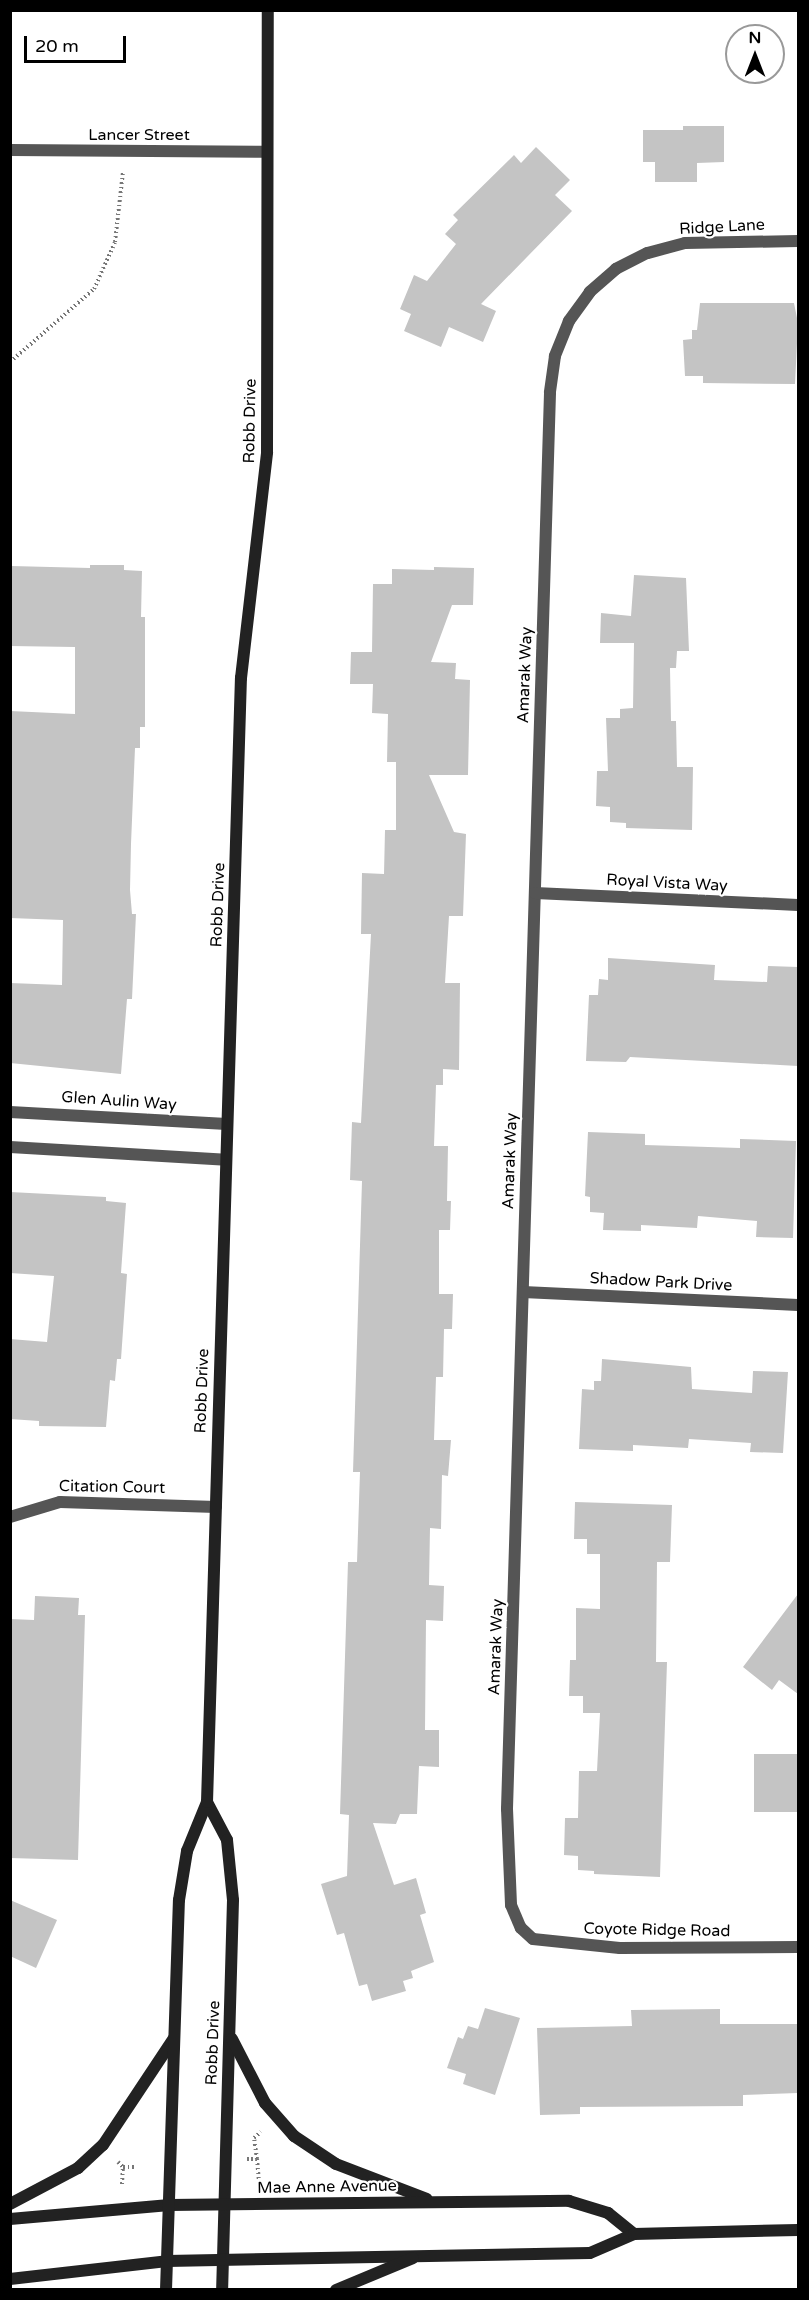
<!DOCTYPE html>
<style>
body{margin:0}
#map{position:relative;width:809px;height:2300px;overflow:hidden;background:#fff;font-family:"Varela Round",sans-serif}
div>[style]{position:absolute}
.building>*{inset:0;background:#c4c4c4;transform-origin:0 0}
.path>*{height:4px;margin-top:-2px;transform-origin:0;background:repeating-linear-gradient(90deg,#777 0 1.5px,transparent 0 4.5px)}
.lane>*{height:12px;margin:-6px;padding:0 6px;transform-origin:6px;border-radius:6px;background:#555}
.street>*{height:12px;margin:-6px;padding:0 6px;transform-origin:6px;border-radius:6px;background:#555}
.secondary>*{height:12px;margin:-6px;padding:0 6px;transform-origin:6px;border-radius:6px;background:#222}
span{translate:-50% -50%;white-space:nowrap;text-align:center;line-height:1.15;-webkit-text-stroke:4.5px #fff;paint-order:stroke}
.street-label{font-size:16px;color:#000}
.frame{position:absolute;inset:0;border:12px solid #000;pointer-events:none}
.north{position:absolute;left:725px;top:24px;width:60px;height:60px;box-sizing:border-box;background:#fff;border:2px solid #999;border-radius:50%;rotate:0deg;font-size:16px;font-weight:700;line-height:24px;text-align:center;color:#000}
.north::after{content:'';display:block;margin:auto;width:21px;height:27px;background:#000;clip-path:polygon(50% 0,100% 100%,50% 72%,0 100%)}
.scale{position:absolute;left:24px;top:36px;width:102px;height:27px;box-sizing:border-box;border:3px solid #000;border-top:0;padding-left:8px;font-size:18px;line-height:21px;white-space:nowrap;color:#000;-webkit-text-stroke:4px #fff;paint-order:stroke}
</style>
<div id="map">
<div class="building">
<div style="clip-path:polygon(683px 126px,724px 126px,724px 162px,697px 163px,697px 182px,655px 182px,655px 162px,643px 162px,643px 130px,683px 130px)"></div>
<div style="clip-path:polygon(536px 147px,570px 180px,555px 195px,572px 211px,481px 304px,496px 311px,483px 342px,449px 327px,441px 347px,404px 331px,411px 314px,400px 309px,414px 275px,427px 281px,456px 244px,445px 234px,458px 220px,453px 215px,514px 155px,521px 163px)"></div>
<div style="clip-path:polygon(700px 303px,794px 303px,798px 323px,795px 384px,703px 383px,703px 376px,685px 376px,683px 340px,692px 339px,692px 330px,697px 330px)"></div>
<div style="clip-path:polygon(90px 565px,124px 565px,124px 570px,142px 571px,141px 617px,145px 617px,145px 727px,140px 727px,140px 748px,135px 748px,131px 844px,130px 890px,132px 914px,136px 914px,132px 999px,127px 999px,121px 1074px,10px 1063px,10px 983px,62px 985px,63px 920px,10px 918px,10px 711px,75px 714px,75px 647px,10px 646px,11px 566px,90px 568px)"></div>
<div style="clip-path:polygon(434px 567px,474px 568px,473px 605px,452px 605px,431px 662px,456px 663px,455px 679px,470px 680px,468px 775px,429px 775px,454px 832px,466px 834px,463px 916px,449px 916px,445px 983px,460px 983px,459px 1070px,443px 1069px,443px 1085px,436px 1085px,434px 1146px,448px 1146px,447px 1201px,451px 1201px,450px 1230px,439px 1230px,439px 1294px,453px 1294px,452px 1329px,444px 1329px,443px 1377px,436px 1377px,434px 1440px,451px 1440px,448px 1476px,442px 1475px,441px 1529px,430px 1528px,429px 1585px,444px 1586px,443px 1621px,426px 1620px,425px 1730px,439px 1730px,439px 1767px,419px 1766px,417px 1814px,400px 1814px,396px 1824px,373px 1823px,394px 1885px,416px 1878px,426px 1913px,420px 1915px,434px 1962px,411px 1971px,413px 1978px,403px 1981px,406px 1991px,372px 2001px,367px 1984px,359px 1986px,344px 1933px,337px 1935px,321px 1884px,347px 1876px,349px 1815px,340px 1814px,348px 1562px,357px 1562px,360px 1472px,353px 1472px,362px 1181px,350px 1180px,352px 1122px,361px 1123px,371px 934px,361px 934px,362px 873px,384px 874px,385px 830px,396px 830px,396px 762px,387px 762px,388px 714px,372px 713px,373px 684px,350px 684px,351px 652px,372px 652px,373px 584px,392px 584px,392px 569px,434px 570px)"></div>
<div style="clip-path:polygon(634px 575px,686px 578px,689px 651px,677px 651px,676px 668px,670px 668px,671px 721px,676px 721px,677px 767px,693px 767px,692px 830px,626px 828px,626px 823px,610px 822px,610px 807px,596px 806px,597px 771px,608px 771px,606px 718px,620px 718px,620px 709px,633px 708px,634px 643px,600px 643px,601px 613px,631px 616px)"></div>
<div style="clip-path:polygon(608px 958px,715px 965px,714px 980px,767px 982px,768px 966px,798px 967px,798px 1066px,630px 1057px,626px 1062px,586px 1061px,589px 995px,598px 995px,599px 979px,608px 980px)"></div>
<div style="clip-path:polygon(588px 1132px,645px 1134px,645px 1145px,740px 1148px,740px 1139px,796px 1141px,793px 1238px,756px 1237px,757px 1221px,698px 1216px,697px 1228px,641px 1225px,641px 1231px,603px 1230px,604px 1213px,590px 1212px,590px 1197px,585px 1196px)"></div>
<div style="clip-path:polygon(10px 1192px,106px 1197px,106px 1201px,126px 1203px,121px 1273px,127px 1274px,121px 1359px,117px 1359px,115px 1381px,110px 1380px,106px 1427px,39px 1426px,39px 1421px,10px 1419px,10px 1339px,47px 1342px,54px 1276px,10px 1273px)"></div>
<div style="clip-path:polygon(602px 1359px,691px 1367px,692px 1389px,752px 1393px,753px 1371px,788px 1372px,783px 1453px,750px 1452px,751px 1443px,689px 1439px,688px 1448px,633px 1445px,633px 1451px,579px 1449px,582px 1389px,594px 1390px,594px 1381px,601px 1381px)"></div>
<div style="clip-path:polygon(575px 1502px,672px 1505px,670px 1562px,657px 1562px,656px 1662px,667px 1662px,660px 1877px,594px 1874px,594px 1871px,578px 1870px,578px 1856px,564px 1855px,565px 1818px,578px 1818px,579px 1771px,597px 1771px,600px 1713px,583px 1713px,583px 1696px,569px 1696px,570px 1660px,576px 1660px,576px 1608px,600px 1609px,600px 1554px,587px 1554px,587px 1539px,574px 1539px)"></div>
<div style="clip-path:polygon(798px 1594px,798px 1694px,779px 1680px,772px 1690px,743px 1667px)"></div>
<div style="clip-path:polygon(35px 1596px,79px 1598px,78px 1615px,85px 1615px,78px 1860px,10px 1858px,10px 1619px,34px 1620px)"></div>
<div style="left:754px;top:1754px;width:44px;height:58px"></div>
<div style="clip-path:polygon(10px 1900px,57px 1920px,36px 1968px,10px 1956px)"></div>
<div style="clip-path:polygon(485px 2008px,520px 2018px,495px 2095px,463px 2084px,466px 2074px,447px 2068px,458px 2037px,463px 2039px,468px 2026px,478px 2029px)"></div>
<div style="clip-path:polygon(720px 2009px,720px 2024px,798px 2024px,798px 2093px,743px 2095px,743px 2106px,580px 2107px,580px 2114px,540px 2115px,537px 2028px,632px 2026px,631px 2010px)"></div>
</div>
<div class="path">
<div style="left:10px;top:362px;width:111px;rotate:-41deg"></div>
<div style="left:94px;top:289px;width:51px;rotate:-65.9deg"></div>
<div style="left:115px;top:242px;width:70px;rotate:-83.5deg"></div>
<div style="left:247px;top:2159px;width:10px"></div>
<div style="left:257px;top:2159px;width:21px;rotate:-98deg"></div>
<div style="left:254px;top:2138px;width:9px;rotate:-41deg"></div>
<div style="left:257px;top:2159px;width:21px;rotate:85deg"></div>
<div style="left:118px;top:2162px;width:7px;rotate:45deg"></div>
<div style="left:123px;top:2167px;width:12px"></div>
<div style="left:122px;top:2184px;width:17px;rotate:-87deg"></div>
</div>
<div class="lane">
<div style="left:10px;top:1112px;width:217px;rotate:3.2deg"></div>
<div style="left:10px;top:1147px;width:216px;rotate:3.4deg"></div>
</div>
<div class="street">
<div style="left:10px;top:150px;width:257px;rotate:0.4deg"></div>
<div style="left:798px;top:241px;width:113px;rotate:179deg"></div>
<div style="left:685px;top:243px;width:39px;rotate:165deg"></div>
<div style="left:647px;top:253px;width:35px;rotate:153deg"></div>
<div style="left:616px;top:269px;width:35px;rotate:139deg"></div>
<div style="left:590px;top:292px;width:36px;rotate:126deg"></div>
<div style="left:569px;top:321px;width:38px;rotate:112deg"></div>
<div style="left:555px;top:356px;width:37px;rotate:98deg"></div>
<div style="left:550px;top:393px;width:1417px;rotate:91.74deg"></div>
<div style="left:507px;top:1809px;width:96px;rotate:87.6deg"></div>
<div style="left:511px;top:1905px;width:25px;rotate:67deg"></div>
<div style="left:521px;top:1928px;width:16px;rotate:43deg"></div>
<div style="left:533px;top:1939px;width:87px;rotate:5.9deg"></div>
<div style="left:620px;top:1948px;width:178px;rotate:-0.3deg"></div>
<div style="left:535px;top:893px;width:263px;rotate:2.6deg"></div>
<div style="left:523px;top:1292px;width:275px;rotate:2.7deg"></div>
<div style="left:10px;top:1517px;width:52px;rotate:-16.7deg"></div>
<div style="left:60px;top:1502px;width:156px;rotate:1.8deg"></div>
</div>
<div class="secondary">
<div style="left:207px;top:1802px;width:43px;rotate:62.2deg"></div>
<div style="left:227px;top:1840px;width:60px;rotate:84.3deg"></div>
<div style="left:233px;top:1900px;width:390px;rotate:91.6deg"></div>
<div style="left:232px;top:2039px;width:72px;rotate:62.7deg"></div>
<div style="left:265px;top:2103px;width:44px;rotate:48.7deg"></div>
<div style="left:294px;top:2136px;width:50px;rotate:33.7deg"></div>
<div style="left:336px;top:2164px;width:97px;rotate:21deg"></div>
<div style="left:10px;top:2204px;width:77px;rotate:-27.9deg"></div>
<div style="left:78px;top:2168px;width:34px;rotate:-43deg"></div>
<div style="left:103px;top:2145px;width:128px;rotate:-56.4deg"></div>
<div style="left:10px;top:2219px;width:160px;rotate:-5deg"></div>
<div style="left:169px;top:2205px;width:400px;rotate:-0.6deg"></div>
<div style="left:569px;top:2201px;width:41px;rotate:17.1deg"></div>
<div style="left:608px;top:2213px;width:33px;rotate:39deg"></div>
<div style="left:10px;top:2279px;width:158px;rotate:-6.5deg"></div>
<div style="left:167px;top:2261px;width:423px;rotate:-1.1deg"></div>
<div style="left:590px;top:2253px;width:48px;rotate:-23.4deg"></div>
<div style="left:634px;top:2234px;width:164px;rotate:-1.4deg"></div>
<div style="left:166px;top:2290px;width:390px;rotate:-88.1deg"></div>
<div style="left:179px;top:1900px;width:50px;rotate:-80.7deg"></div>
<div style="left:187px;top:1851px;width:53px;rotate:-67.8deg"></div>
<div style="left:207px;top:1802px;width:1125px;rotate:-88.27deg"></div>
<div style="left:241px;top:678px;width:227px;rotate:-83.4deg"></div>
<div style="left:267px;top:452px;width:442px;rotate:-89.9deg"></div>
<div style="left:336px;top:2290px;width:83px;rotate:-22.6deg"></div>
</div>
<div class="street-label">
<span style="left:139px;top:135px">Lancer Street</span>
<span style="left:722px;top:227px;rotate:-3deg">Ridge Lane</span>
<span style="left:250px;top:421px;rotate:-89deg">Robb Drive</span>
<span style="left:525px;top:675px;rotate:-88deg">Amarak Way</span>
<span style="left:667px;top:883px;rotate:3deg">Royal Vista Way</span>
<span style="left:218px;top:905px;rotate:-88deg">Robb Drive</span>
<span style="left:119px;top:1101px;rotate:4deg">Glen Aulin Way</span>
<span style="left:510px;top:1161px;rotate:-88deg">Amarak Way</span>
<span style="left:661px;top:1282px;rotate:3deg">Shadow Park Drive</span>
<span style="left:202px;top:1391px;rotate:-88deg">Robb Drive</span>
<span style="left:112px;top:1487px;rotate:1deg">Citation Court</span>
<span style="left:496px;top:1647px;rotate:-88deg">Amarak Way</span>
<span style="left:657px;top:1930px;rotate:1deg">Coyote Ridge Road</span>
<span style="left:213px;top:2043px;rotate:-88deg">Robb Drive</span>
<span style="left:327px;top:2187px;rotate:-1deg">Mae Anne Avenue</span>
</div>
<div class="frame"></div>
<div class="north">N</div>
<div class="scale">20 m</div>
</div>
